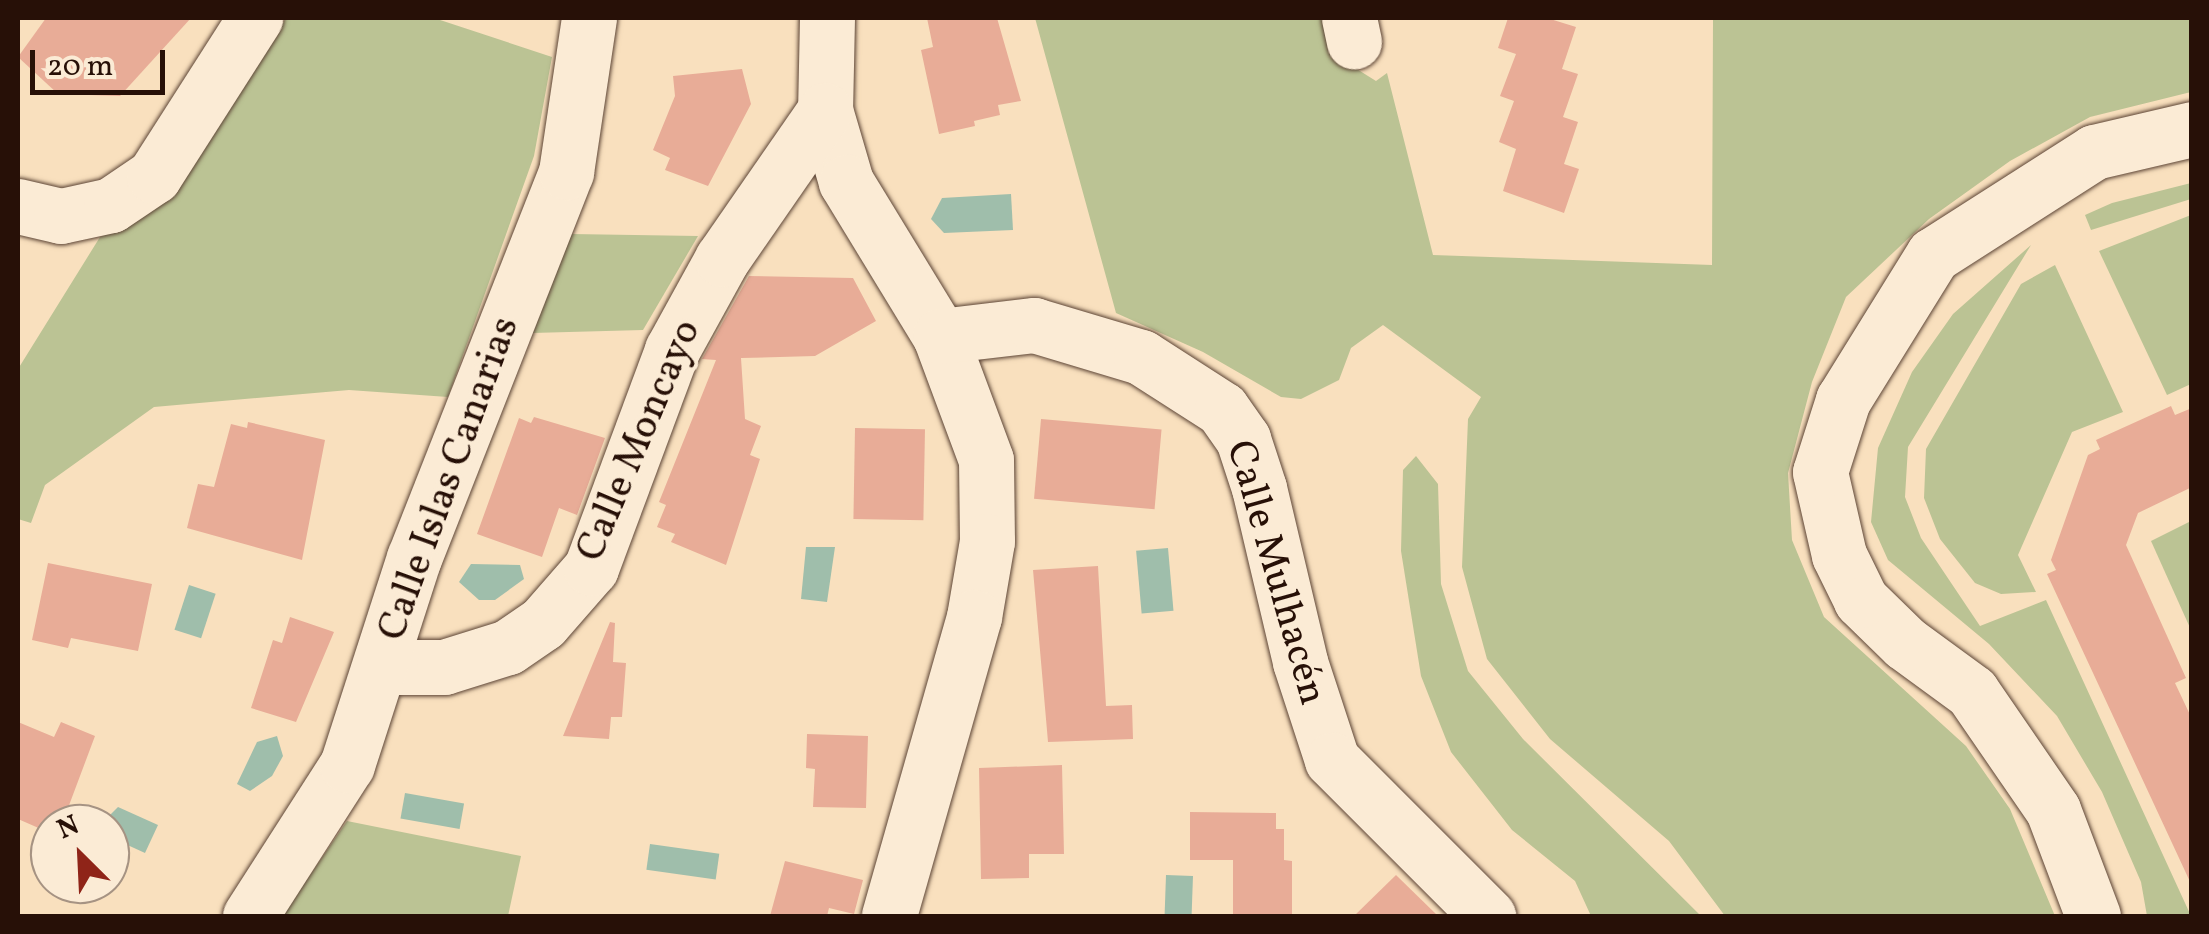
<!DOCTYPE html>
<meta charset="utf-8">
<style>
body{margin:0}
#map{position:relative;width:2209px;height:934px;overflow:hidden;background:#f9e0be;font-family:Vollkorn,serif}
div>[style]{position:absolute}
.green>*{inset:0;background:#bbc394}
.water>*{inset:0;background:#9fbeab;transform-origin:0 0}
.building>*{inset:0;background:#e8ac97;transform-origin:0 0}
.roads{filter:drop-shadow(0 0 2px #5c4435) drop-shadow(0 0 2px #5c4435)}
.minor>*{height:55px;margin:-27.5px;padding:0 27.5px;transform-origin:27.5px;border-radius:27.5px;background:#fbebd5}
span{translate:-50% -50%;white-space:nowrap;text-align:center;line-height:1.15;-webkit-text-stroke:8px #fbebd5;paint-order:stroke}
.street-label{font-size:40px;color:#271007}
.frame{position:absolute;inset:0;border:20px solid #271007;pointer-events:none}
.north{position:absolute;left:30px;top:804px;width:100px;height:100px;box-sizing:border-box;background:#fbebd5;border:2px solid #a69383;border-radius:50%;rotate:336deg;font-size:28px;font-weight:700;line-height:40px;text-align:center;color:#271007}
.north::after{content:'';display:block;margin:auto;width:35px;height:45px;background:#8f2418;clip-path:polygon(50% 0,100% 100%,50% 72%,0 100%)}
.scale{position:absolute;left:30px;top:50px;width:135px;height:45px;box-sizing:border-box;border:5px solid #271007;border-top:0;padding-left:12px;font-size:30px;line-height:35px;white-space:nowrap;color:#271007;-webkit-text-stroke:8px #fbebd5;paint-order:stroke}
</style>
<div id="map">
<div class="green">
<div style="clip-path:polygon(286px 18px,434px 18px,552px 57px,534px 156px,448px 397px,349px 390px,154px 407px,45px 485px,31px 523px,18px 519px,18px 369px,100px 237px,132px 224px,183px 178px)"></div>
<div style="clip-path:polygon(1035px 18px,1323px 18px,1352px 66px,1376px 81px,1387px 73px,1433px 255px,1712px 265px,1713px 18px,2191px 18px,2191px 92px,2090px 117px,2010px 161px,1929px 219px,1846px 297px,1812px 382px,1788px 473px,1792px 540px,1824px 617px,1966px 746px,2010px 809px,2055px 916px,1725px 916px,1669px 841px,1550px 739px,1487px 659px,1462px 567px,1468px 419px,1481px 397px,1383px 325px,1351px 348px,1339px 380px,1301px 399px,1281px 397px,1203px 352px,1116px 313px)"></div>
<div style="clip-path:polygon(2191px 183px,2191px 199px,2091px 230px,2085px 215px,2112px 203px)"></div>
<div style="clip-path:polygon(2191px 215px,2191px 384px,2167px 395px,2099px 251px)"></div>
<div style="clip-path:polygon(571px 234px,698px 236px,643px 330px,532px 333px)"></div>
<div style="clip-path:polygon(2031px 245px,1908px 447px,1905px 497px,1921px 538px,1980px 626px,2046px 600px,2191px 916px,2147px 916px,2141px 882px,2102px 792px,2057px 716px,1989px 644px,1888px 560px,1871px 522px,1878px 448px,1912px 372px,1953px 314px)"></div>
<div style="clip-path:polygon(2055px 265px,2123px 412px,2072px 432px,2018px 555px,2036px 592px,2001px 594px,1975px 583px,1940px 539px,1924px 498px,1926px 449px,2021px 284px)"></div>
<div style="clip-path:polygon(1416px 456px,1438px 484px,1441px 584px,1468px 671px,1523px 739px,1701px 916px,1591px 916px,1575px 881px,1512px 830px,1451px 752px,1421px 676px,1401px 551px,1403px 470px)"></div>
<div style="clip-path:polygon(2191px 521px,2191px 630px,2151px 541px)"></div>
<div style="clip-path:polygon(347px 821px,521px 856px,508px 916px,282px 916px)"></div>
</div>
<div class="water">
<div style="clip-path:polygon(1011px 194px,1013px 230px,944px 233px,931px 219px,942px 198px)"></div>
<div style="clip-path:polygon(806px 547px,835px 547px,827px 602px,801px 599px)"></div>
<div style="left:1168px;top:548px;width:63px;height:32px;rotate:85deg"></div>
<div style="clip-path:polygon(471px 564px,520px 565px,524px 579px,495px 600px,479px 600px,459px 582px)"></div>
<div style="left:189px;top:585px;width:28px;height:47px;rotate:18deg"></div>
<div style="clip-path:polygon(277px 736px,283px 756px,272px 776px,250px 791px,237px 784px,257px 742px)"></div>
<div style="left:405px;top:793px;width:60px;height:26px;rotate:10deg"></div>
<div style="clip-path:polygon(118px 807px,158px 825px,145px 853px,110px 837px,106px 819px)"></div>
<div style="left:650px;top:844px;width:70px;height:26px;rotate:8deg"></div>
<div style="left:1166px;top:875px;width:27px;height:41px;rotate:2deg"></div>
</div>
<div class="building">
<div style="clip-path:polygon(46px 18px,191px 18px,120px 96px,58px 94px,18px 57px)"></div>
<div style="clip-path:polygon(927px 18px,997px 18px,1021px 101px,998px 105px,1000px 115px,974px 121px,975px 126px,939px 134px,921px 50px,933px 47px)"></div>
<div style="clip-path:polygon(1508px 18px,1547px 18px,1576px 27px,1562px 69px,1578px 74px,1563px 117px,1578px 122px,1564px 164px,1579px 169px,1564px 213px,1503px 191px,1516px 149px,1499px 142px,1514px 101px,1500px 96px,1516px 54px,1498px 48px)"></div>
<div style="clip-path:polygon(742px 69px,751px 104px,708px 186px,665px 170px,670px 158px,653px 150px,675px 96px,673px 76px)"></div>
<div style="clip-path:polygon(749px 276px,853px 278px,876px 321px,815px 356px,741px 358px,745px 419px,761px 426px,750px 455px,760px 459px,726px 565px,671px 542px,675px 534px,657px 527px,666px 505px,659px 502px,716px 360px,702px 359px)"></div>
<div style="clip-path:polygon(2171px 406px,2175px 415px,2192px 408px,2192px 487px,2138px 513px,2126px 545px,2186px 678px,2175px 683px,2192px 719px,2192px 886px,2047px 574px,2056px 570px,2051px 560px,2088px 455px,2100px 449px,2096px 440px)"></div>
<div style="clip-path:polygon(534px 417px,605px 438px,577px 515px,559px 508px,542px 557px,477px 534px,519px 418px,531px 423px)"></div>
<div style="left:1041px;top:419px;width:121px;height:80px;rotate:5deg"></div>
<div style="clip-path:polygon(248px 422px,325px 440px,302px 560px,187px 528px,198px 484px,214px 487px,231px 424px,247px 428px)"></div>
<div style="left:855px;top:428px;width:70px;height:91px;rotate:1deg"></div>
<div style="clip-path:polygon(48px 563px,152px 584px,138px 651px,71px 638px,68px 648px,32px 640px)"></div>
<div style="clip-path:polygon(1098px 566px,1106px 706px,1132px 705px,1133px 739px,1048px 742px,1033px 570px)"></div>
<div style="clip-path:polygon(290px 617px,334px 632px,296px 722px,251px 708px,273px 640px,282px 643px)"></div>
<div style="clip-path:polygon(610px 622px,615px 623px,613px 662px,626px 663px,622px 717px,611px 717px,609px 739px,563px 736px)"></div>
<div style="clip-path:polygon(18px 722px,54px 737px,61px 722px,95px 736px,62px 824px,50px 824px,50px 833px,18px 819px)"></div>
<div style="clip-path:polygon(807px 734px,868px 736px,866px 808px,813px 807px,815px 769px,806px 768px)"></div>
<div style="clip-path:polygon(1062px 765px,1064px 854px,1029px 854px,1029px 878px,981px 879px,979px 768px)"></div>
<div style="clip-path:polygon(1190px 812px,1276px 813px,1276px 829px,1284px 829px,1284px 860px,1292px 861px,1292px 916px,1233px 916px,1233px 860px,1190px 860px)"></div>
<div style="clip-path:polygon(785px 861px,863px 880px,854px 914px,829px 908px,827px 916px,770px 916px)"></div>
<div style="clip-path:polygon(1396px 875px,1438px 916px,1354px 916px)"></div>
</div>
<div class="roads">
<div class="minor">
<div style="left:827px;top:18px;width:92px;rotate:91.2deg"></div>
<div style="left:825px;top:110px;width:75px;rotate:73.7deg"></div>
<div style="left:846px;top:182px;width:180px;rotate:58.6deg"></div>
<div style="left:940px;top:336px;width:132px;rotate:69.6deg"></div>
<div style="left:986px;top:460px;width:81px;rotate:89.3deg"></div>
<div style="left:987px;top:541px;width:77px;rotate:99.7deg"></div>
<div style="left:974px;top:617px;width:311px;rotate:105.9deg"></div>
<div style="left:1349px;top:18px;width:24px;rotate:78deg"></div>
<div style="left:18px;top:206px;width:44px;rotate:13.1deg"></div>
<div style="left:61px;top:216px;width:51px;rotate:-12.4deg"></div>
<div style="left:111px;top:205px;width:52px;rotate:-34deg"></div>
<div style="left:154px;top:176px;width:188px;rotate:-57.4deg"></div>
<div style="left:940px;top:336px;width:95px;rotate:-6.7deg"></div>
<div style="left:1034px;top:325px;width:112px;rotate:16.7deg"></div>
<div style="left:1141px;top:357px;width:96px;rotate:32.7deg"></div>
<div style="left:1222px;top:409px;width:37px;rotate:55deg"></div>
<div style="left:1243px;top:439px;width:52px;rotate:71.9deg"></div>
<div style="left:1259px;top:488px;width:179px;rotate:76.7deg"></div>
<div style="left:1300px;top:662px;width:103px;rotate:71.9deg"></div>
<div style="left:1332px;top:760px;width:221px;rotate:45deg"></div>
<div style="left:382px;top:667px;width:62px"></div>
<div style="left:444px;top:667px;width:67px;rotate:-17.4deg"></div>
<div style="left:508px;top:647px;width:42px;rotate:-34.4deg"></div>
<div style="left:543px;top:623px;width:73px;rotate:-48.9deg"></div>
<div style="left:591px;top:568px;width:233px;rotate:-69.6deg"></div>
<div style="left:672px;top:350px;width:104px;rotate:-61.2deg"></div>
<div style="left:722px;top:259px;width:181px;rotate:-55.3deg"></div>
<div style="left:250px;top:916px;width:179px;rotate:-57.3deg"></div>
<div style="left:347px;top:765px;width:218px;rotate:-72.1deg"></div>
<div style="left:414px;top:558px;width:415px;rotate:-68.5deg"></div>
<div style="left:566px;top:172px;width:156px;rotate:-81.5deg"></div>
<div style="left:2093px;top:916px;width:113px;rotate:-110.7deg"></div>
<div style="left:2053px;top:810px;width:143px;rotate:-124.5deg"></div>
<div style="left:1972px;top:692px;width:83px;rotate:-143.8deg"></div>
<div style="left:1905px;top:643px;width:62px;rotate:-135.7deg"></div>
<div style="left:1861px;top:600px;width:50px;rotate:-116.1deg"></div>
<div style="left:1839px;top:555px;width:85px;rotate:-102.9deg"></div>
<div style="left:1820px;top:472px;width:76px;rotate:-72.3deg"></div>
<div style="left:1843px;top:400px;width:171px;rotate:-58.2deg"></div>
<div style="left:1933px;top:255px;width:191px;rotate:-32.6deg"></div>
<div style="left:2094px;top:152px;width:101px;rotate:-13.2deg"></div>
</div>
</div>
<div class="street-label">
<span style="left:640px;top:441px;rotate:-67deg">Calle Moncayo</span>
<span style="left:450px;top:479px;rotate:-70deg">Calle Islas Canarias</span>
<span style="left:1275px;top:573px;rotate:74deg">Calle Mulhacén</span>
</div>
<div class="frame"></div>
<div class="north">N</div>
<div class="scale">20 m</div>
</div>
